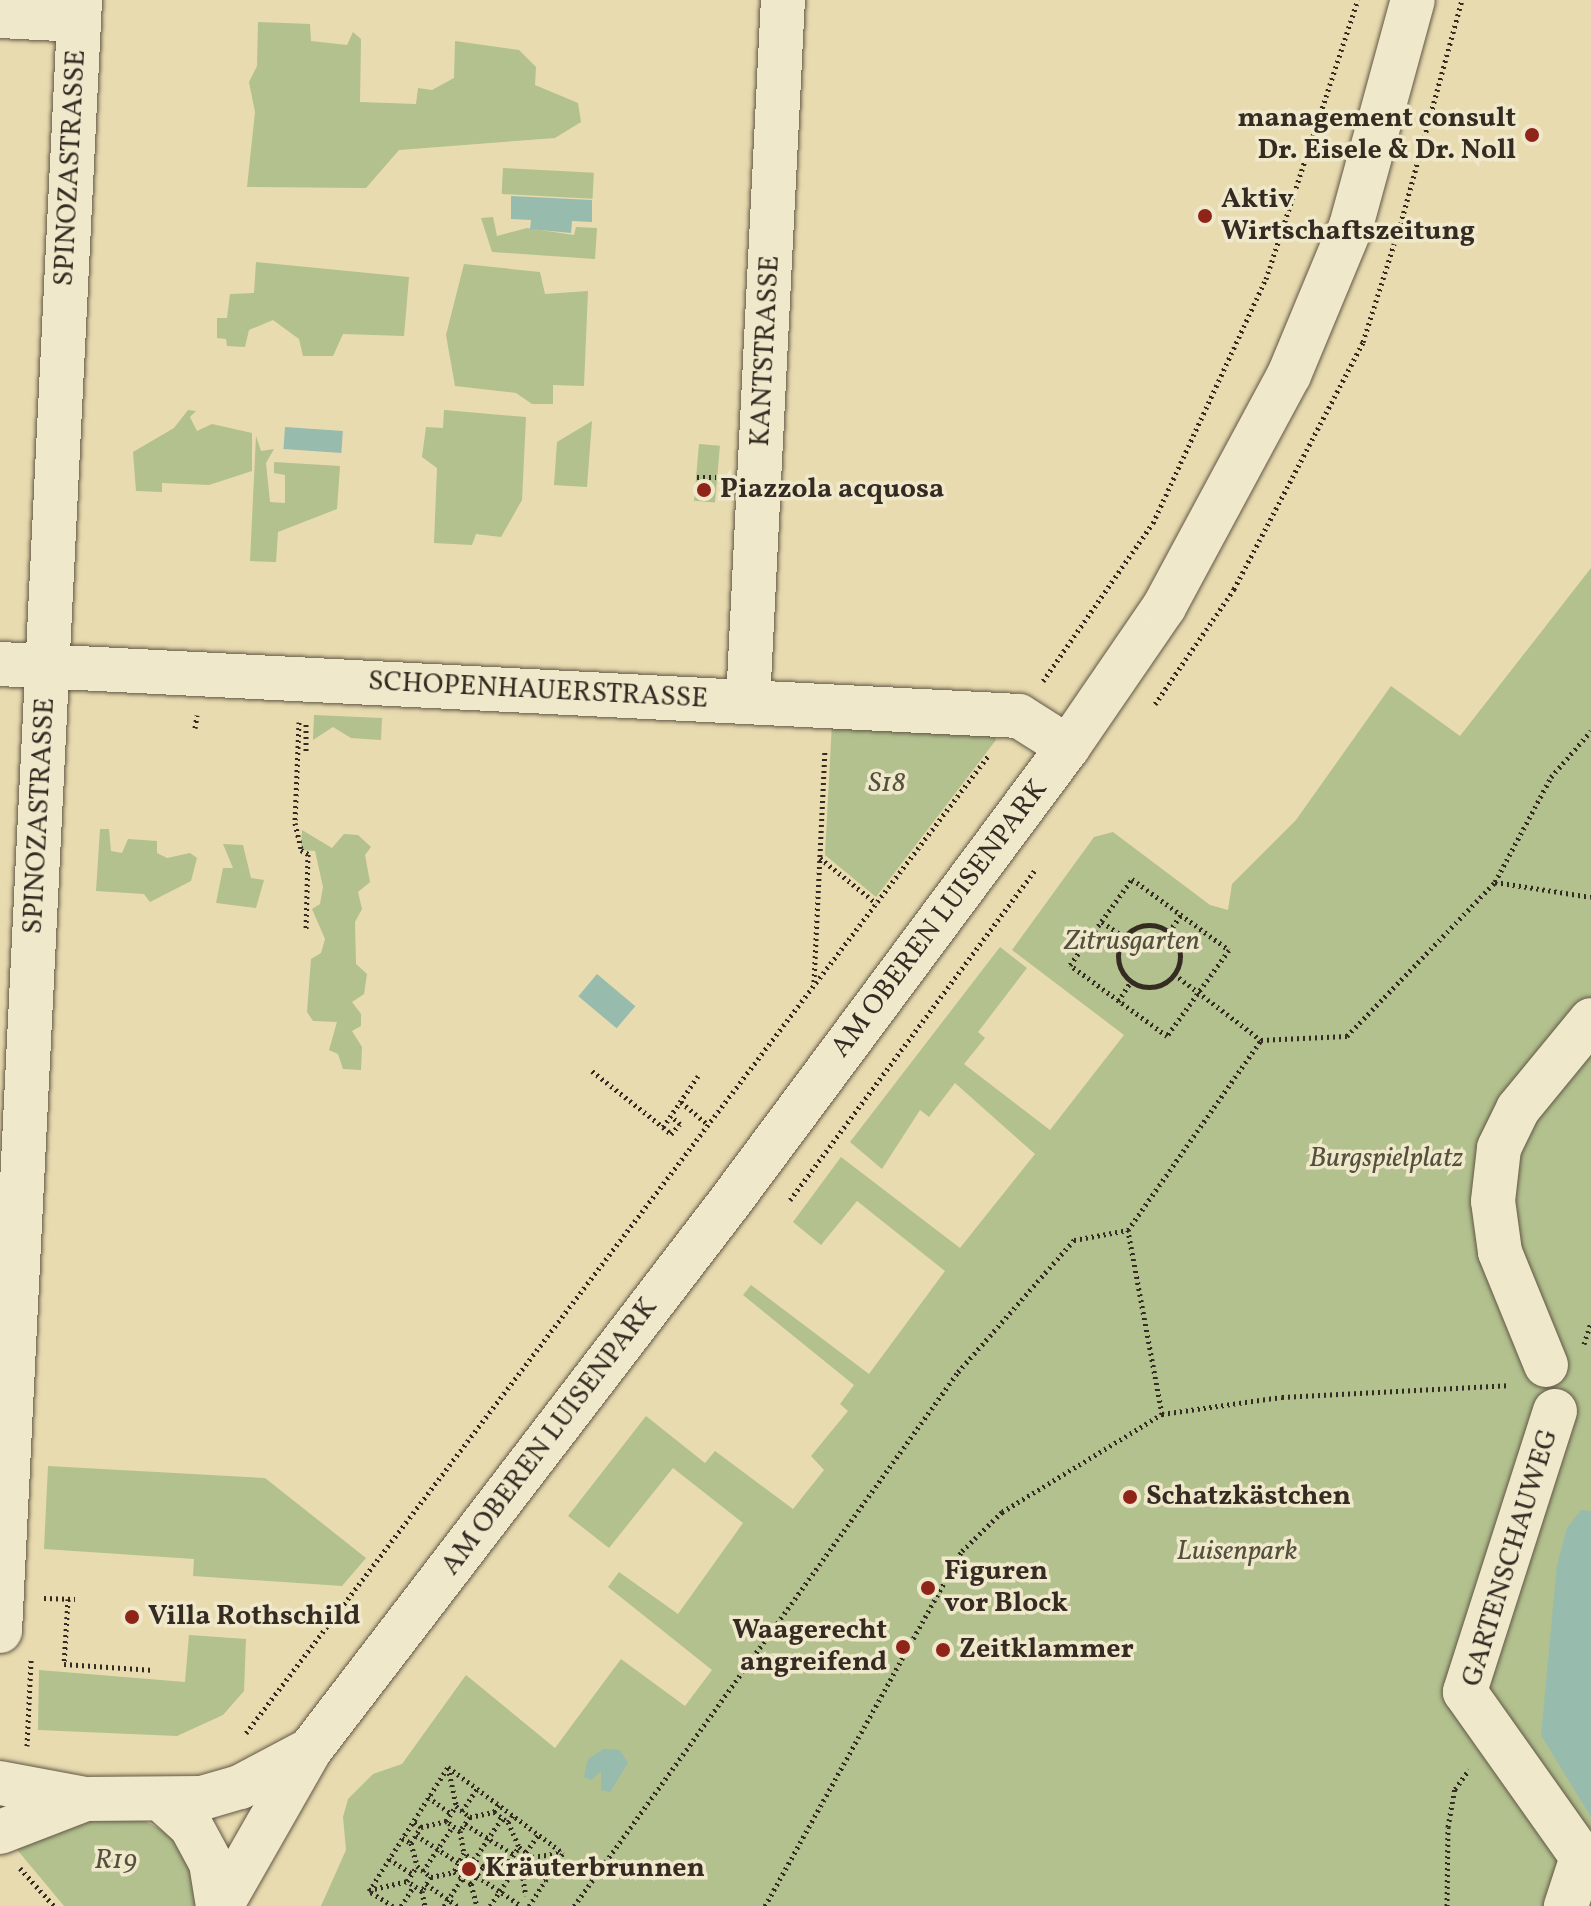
<!DOCTYPE html>
<meta charset="utf-8">
<style>
body{margin:0}
#map{position:relative;width:1591px;height:1906px;overflow:hidden;background:#e8dbaf;font-family:Vollkorn,serif}
div>[style]{position:absolute}
.green>*{inset:0;background:#b2c18e;transform-origin:0 0}
.water>*{inset:0;background:#97bbad;transform-origin:0 0}
.path>*{height:5px;margin-top:-2.5px;transform-origin:0;background:repeating-linear-gradient(90deg,#352b23 0 2px,transparent 0 6px)}
.path>.ring{margin:-2.5px;padding:0;box-sizing:content-box;background:none;border:5px solid #352b23;border-radius:50%}
.roads{filter:drop-shadow(0 0 2px #625746) drop-shadow(0 0 2px #625746)}
.minor>*{height:44px;margin:-22px;padding:0 22px;transform-origin:22px;border-radius:22px;background:#f0e8cb}
.dots>*{width:22px;height:22px;translate:-50% -50%;box-sizing:border-box;border:4px solid #f0e8cb;border-radius:50%}
span{translate:-50% -50%;white-space:nowrap;text-align:center;line-height:1.15;-webkit-text-stroke:7px #f0e8cb;paint-order:stroke}
.poi-label{font-size:28px;color:#352b23;font-weight:700}
.right{translate:-100% -50%;text-align:right}
.left{translate:0 -50%;text-align:left}
.street-label{font-size:28px;color:#352b23}
.park-label{font-size:28px;color:#54503e;font-style:italic}
</style>
<div id="map">
<div class="green">
<div style="clip-path:polygon(258px 22px,310px 24px,311px 41px,347px 45px,353px 32px,361px 39px,360px 102px,416px 104px,418px 88px,432px 90px,454px 78px,455px 41px,519px 50px,536px 67px,535px 85px,578px 103px,581px 122px,555px 138px,399px 150px,366px 188px,247px 187px,255px 112px,249px 82px,257px 66px)"></div>
<div style="left:503px;top:168px;width:91px;height:26px;rotate:3deg"></div>
<div style="clip-path:polygon(493px 217px,497px 236px,527px 228px,574px 235px,576px 227px,597px 228px,595px 259px,492px 252px,481px 218px)"></div>
<div style="clip-path:polygon(256px 262px,409px 277px,404px 336px,343px 334px,333px 356px,303px 356px,299px 339px,273px 320px,249px 330px,245px 347px,227px 346px,226px 339px,217px 338px,217px 318px,227px 318px,230px 294px,254px 293px)"></div>
<div style="clip-path:polygon(464px 264px,540px 272px,545px 294px,588px 291px,584px 386px,553px 385px,553px 404px,532px 404px,516px 393px,455px 386px,446px 335px)"></div>
<div style="clip-path:polygon(188px 410px,196px 411px,190px 417px,197px 431px,212px 424px,252px 433px,252px 471px,209px 485px,162px 483px,162px 492px,136px 491px,133px 452px,174px 428px)"></div>
<div style="clip-path:polygon(444px 410px,526px 417px,522px 500px,501px 537px,476px 534px,472px 545px,434px 543px,437px 468px,422px 457px,426px 427px,443px 428px)"></div>
<div style="clip-path:polygon(592px 421px,587px 487px,554px 485px,557px 442px)"></div>
<div style="clip-path:polygon(256px 436px,261px 451px,274px 449px,266px 463px,270px 502px,285px 503px,285px 475px,274px 473px,274px 462px,340px 466px,337px 509px,278px 532px,276px 562px,250px 561px)"></div>
<div style="left:699px;top:444px;width:21px;height:57px;rotate:5deg"></div>
<div style="clip-path:polygon(1591px 568px,1591px 1906px,321px 1906px,346px 1850px,343px 1817px,348px 1799px,373px 1774px,402px 1764px,466px 1675px,555px 1748px,621px 1659px,685px 1706px,712px 1670px,608px 1587px,619px 1572px,678px 1614px,743px 1523px,673px 1468px,609px 1548px,568px 1516px,646px 1416px,705px 1463px,715px 1451px,793px 1509px,824px 1470px,811px 1456px,848px 1411px,840px 1404px,854px 1385px,743px 1295px,751px 1285px,869px 1374px,945px 1271px,857px 1201px,821px 1245px,793px 1222px,841px 1157px,960px 1248px,1035px 1154px,955px 1083px,929px 1117px,920px 1110px,882px 1169px,850px 1142px,1000px 947px,1027px 968px,978px 1032px,985px 1038px,964px 1064px,1050px 1130px,1124px 1035px,1012px 950px,1094px 837px,1113px 832px,1210px 905px,1228px 910px,1232px 884px,1296px 820px,1391px 686px,1460px 736px)"></div>
<div style="clip-path:polygon(314px 715px,382px 718px,381px 740px,351px 738px,333px 727px,313px 740px)"></div>
<div style="clip-path:polygon(832px 723px,991px 729px,996px 740px,876px 897px,825px 855px)"></div>
<div style="clip-path:polygon(100px 829px,109px 829px,111px 851px,122px 853px,128px 839px,157px 841px,157px 853px,167px 858px,190px 853px,197px 858px,191px 881px,150px 902px,144px 894px,96px 891px)"></div>
<div style="clip-path:polygon(302px 830px,332px 848px,344px 834px,358px 835px,371px 847px,365px 855px,370px 882px,358px 892px,362px 909px,355px 922px,356px 964px,367px 974px,364px 994px,352px 1002px,361px 1014px,361px 1026px,352px 1031px,362px 1047px,361px 1070px,343px 1069px,338px 1054px,329px 1050px,337px 1022px,313px 1021px,307px 1012px,311px 959px,321px 953px,325px 939px,312px 909px,320px 904px,323px 887px,315px 851px,301px 850px)"></div>
<div style="clip-path:polygon(223px 844px,243px 845px,251px 878px,264px 880px,256px 908px,216px 903px,223px 868px,233px 868px)"></div>
<div style="clip-path:polygon(48px 1466px,265px 1478px,366px 1558px,342px 1586px,193px 1576px,194px 1559px,44px 1549px)"></div>
<div style="clip-path:polygon(189px 1635px,246px 1639px,244px 1691px,223px 1715px,177px 1736px,38px 1730px,39px 1670px,185px 1682px)"></div>
<div style="clip-path:polygon(139px 1818px,164px 1831px,184px 1851px,196px 1876px,199px 1906px,64px 1906px,14px 1846px,84px 1820px)"></div>
</div>
<div class="water">
<div style="clip-path:polygon(511px 196px,592px 200px,592px 222px,572px 221px,571px 233px,530px 229px,531px 220px,511px 219px)"></div>
<div style="left:285px;top:427px;width:58px;height:22px;rotate:4deg"></div>
<div style="left:597px;top:974px;width:50px;height:29px;rotate:40deg"></div>
<div style="clip-path:polygon(1581px 1510px,1591px 1511px,1591px 1817px,1541px 1735px,1557px 1565px,1567px 1528px)"></div>
<div style="clip-path:polygon(603px 1749px,620px 1750px,628px 1763px,610px 1792px,601px 1790px,601px 1771px,591px 1780px,584px 1777px,588px 1759px)"></div>
</div>
<div class="path">
<div style="left:1399px;top:230px;width:238px;rotate:-74.7deg"></div>
<div style="left:697px;top:477px;width:19px"></div>
<div style="left:1043px;top:681px;width:193px;rotate:-55.2deg"></div>
<div style="left:1153px;top:523px;width:269px;rotate:-65.2deg"></div>
<div style="left:1266px;top:279px;width:294px;rotate:-71.8deg"></div>
<div style="left:1155px;top:704px;width:140px;rotate:-55.5deg"></div>
<div style="left:1234px;top:589px;width:279px;rotate:-62.4deg"></div>
<div style="left:1363px;top:342px;width:103px;rotate:-72.4deg"></div>
<div style="left:299px;top:722px;width:101px;rotate:92.3deg"></div>
<div style="left:295px;top:823px;width:28px;rotate:77deg"></div>
<div style="left:301px;top:850px;width:8px;rotate:30deg"></div>
<div style="left:308px;top:854px;width:76px;rotate:91.5deg"></div>
<div style="left:306px;top:724px;width:29px;rotate:90deg"></div>
<div style="left:195px;top:728px;width:13px;rotate:-81deg"></div>
<div style="left:820px;top:858px;width:72px;rotate:38.8deg"></div>
<div style="left:1132px;top:879px;width:120px;rotate:36.2deg"></div>
<div style="left:1229px;top:950px;width:106px;rotate:125.8deg"></div>
<div style="left:1167px;top:1036px;width:120px;rotate:-143.8deg"></div>
<div style="left:1070px;top:965px;width:106px;rotate:-54.2deg"></div>
<div style="left:1495px;top:882px;width:97px;rotate:8.9deg"></div>
<div style="left:1102px;top:922px;width:27px;rotate:34deg"></div>
<div class="ring" style="left:1118px;top:925px;width:57px;height:57px"></div>
<div style="left:1169px;top:932px;width:21px;rotate:-55deg"></div>
<div style="left:1174px;top:974px;width:109px;rotate:37.2deg"></div>
<div style="left:1261px;top:1040px;width:86px;rotate:-2.7deg"></div>
<div style="left:1347px;top:1036px;width:214px;rotate:-46.1deg"></div>
<div style="left:1495px;top:882px;width:119px;rotate:-61.9deg"></div>
<div style="left:1551px;top:777px;width:61px;rotate:-49deg"></div>
<div style="left:814px;top:982px;width:233px;rotate:-87.3deg"></div>
<div style="left:1118px;top:1001px;width:23px;rotate:-56deg"></div>
<div style="left:592px;top:1071px;width:90px;rotate:38.3deg"></div>
<div style="left:663px;top:1127px;width:62px;rotate:-55.5deg"></div>
<div style="left:681px;top:1102px;width:34px;rotate:40deg"></div>
<div style="left:663px;top:1127px;width:11px;rotate:41deg"></div>
<div style="left:671px;top:1134px;width:13px;rotate:-48deg"></div>
<div style="left:680px;top:1124px;width:12px;rotate:-138deg"></div>
<div style="left:790px;top:1200px;width:410px;rotate:-53.4deg"></div>
<div style="left:1584px;top:1344px;width:22px;rotate:-72deg"></div>
<div style="left:1162px;top:1414px;width:187px;rotate:-100.5deg"></div>
<div style="left:1128px;top:1230px;width:232px;rotate:-55deg"></div>
<div style="left:44px;top:1598px;width:31px;rotate:2deg"></div>
<div style="left:68px;top:1599px;width:65px;rotate:93.5deg"></div>
<div style="left:64px;top:1664px;width:90px;rotate:3.8deg"></div>
<div style="left:246px;top:1733px;width:1227px;rotate:-52.78deg"></div>
<div style="left:27px;top:1746px;width:86px;rotate:-87.3deg"></div>
<div style="left:448px;top:1767px;width:144px;rotate:36.8deg"></div>
<div style="left:448px;top:1767px;width:40px;rotate:78deg"></div>
<div style="left:456px;top:1806px;width:18px;rotate:38deg"></div>
<div style="left:470px;top:1817px;width:17px;rotate:126deg"></div>
<div style="left:460px;top:1831px;width:17px;rotate:-144deg"></div>
<div style="left:446px;top:1821px;width:18px;rotate:-56deg"></div>
<div style="left:428px;top:1797px;width:29px;rotate:36deg"></div>
<div style="left:499px;top:1805px;width:9px;rotate:126deg"></div>
<div style="left:494px;top:1812px;width:17px;rotate:36deg"></div>
<div style="left:508px;top:1822px;width:9px;rotate:-54deg"></div>
<div style="left:462px;top:1811px;width:27px;rotate:-56deg"></div>
<div style="left:470px;top:1817px;width:25px;rotate:-12deg"></div>
<div style="left:508px;top:1822px;width:27px;rotate:66deg"></div>
<div style="left:519px;top:1847px;width:16px;rotate:38deg"></div>
<div style="left:532px;top:1857px;width:18px;rotate:124deg"></div>
<div style="left:522px;top:1872px;width:17px;rotate:-140deg"></div>
<div style="left:509px;top:1861px;width:17px;rotate:-54deg"></div>
<div style="left:465px;top:1824px;width:57px;rotate:32deg"></div>
<div style="left:421px;top:1827px;width:26px;rotate:-13deg"></div>
<div style="left:460px;top:1831px;width:22px;rotate:80deg"></div>
<div style="left:464px;top:1853px;width:21px;rotate:118deg"></div>
<div style="left:454px;top:1872px;width:21px;rotate:35deg"></div>
<div style="left:471px;top:1884px;width:22px;rotate:-56deg"></div>
<div style="left:483px;top:1866px;width:23px;rotate:-146deg"></div>
<div style="left:416px;top:1835px;width:51px;rotate:33.1deg"></div>
<div style="left:402px;top:1838px;width:10px;rotate:29deg"></div>
<div style="left:411px;top:1843px;width:19px;rotate:-58deg"></div>
<div style="left:421px;top:1827px;width:10px;rotate:-143deg"></div>
<div style="left:411px;top:1843px;width:24px;rotate:75deg"></div>
<div style="left:417px;top:1866px;width:18px;rotate:38deg"></div>
<div style="left:431px;top:1877px;width:17px;rotate:123deg"></div>
<div style="left:422px;top:1891px;width:18px;rotate:-146deg"></div>
<div style="left:407px;top:1881px;width:18px;rotate:-56deg"></div>
<div style="left:526px;top:1852px;width:22px;rotate:-54deg"></div>
<div style="left:532px;top:1857px;width:30px;rotate:-8deg"></div>
<div style="left:389px;top:1859px;width:27px;rotate:33deg"></div>
<div style="left:474px;top:1860px;width:50px;rotate:-56.3deg"></div>
<div style="left:527px;top:1864px;width:25px;rotate:40deg"></div>
<div style="left:483px;top:1866px;width:26px;rotate:-11deg"></div>
<div style="left:20px;top:1868px;width:51px;rotate:48.2deg"></div>
<div style="left:423px;top:1871px;width:54px;rotate:-56.3deg"></div>
<div style="left:522px;top:1872px;width:24px;rotate:81deg"></div>
<div style="left:477px;top:1876px;width:52px;rotate:34deg"></div>
<div style="left:431px;top:1877px;width:24px;rotate:-12deg"></div>
<div style="left:426px;top:1884px;width:39px;rotate:35deg"></div>
<div style="left:471px;top:1884px;width:23px;rotate:75deg"></div>
<div style="left:369px;top:1890px;width:39px;rotate:-13deg"></div>
<div style="left:422px;top:1891px;width:15px;rotate:79deg"></div>
<div style="left:393px;top:1906px;width:28px;rotate:-148deg"></div>
<div style="left:369px;top:1891px;width:147px;rotate:-57.5deg"></div>
<div style="left:401px;top:1906px;width:24px;rotate:-57deg"></div>
<div style="left:444px;top:1906px;width:33px;rotate:-57deg"></div>
<div style="left:490px;top:1906px;width:47px;rotate:-56.3deg"></div>
<div style="left:529px;top:1906px;width:63px;rotate:-57.3deg"></div>
<div style="left:574px;top:1906px;width:658px;rotate:-54.28deg"></div>
<div style="left:958px;top:1372px;width:176px;rotate:-48.7deg"></div>
<div style="left:1074px;top:1240px;width:55px;rotate:-10.5deg"></div>
<div style="left:765px;top:1906px;width:406px;rotate:-61deg"></div>
<div style="left:962px;top:1551px;width:56px;rotate:-44.3deg"></div>
<div style="left:1002px;top:1512px;width:188px;rotate:-31.5deg"></div>
<div style="left:1162px;top:1414px;width:121px;rotate:-8.1deg"></div>
<div style="left:1282px;top:1397px;width:226px;rotate:-3deg"></div>
<div style="left:1447px;top:1906px;width:79px;rotate:-89.3deg"></div>
<div style="left:1448px;top:1827px;width:39px;rotate:-80deg"></div>
<div style="left:1455px;top:1789px;width:24px;rotate:-54deg"></div>
</div>
<div class="roads">
<div class="minor">
<div style="left:0;top:16px;width:78px;rotate:2.9deg"></div>
<div style="left:0;top:664px;width:1020px;rotate:2.92deg"></div>
<div style="left:1019px;top:716px;width:58px;rotate:32.3deg"></div>
<div style="left:748px;top:702px;width:703px;rotate:-87.15deg"></div>
<div style="left:1546px;top:1365px;width:122px;rotate:-112.2deg"></div>
<div style="left:1500px;top:1252px;width:51px;rotate:-97.8deg"></div>
<div style="left:1493px;top:1201px;width:53px;rotate:-83.5deg"></div>
<div style="left:1499px;top:1148px;width:43px;rotate:-64deg"></div>
<div style="left:1518px;top:1109px;width:115px;rotate:-50.6deg"></div>
<div style="left:1555px;top:1411px;width:295px;rotate:107.8deg"></div>
<div style="left:1465px;top:1692px;width:202px;rotate:54.7deg"></div>
<div style="left:1582px;top:1857px;width:52px;rotate:108.1deg"></div>
<div style="left:0;top:1631px;width:1633px;rotate:-87.19deg"></div>
<div style="left:0;top:1783px;width:86px;rotate:10.7deg"></div>
<div style="left:85px;top:1799px;width:117px;rotate:-0.5deg"></div>
<div style="left:202px;top:1798px;width:40px;rotate:-16deg"></div>
<div style="left:240px;top:1787px;width:79px;rotate:-27.9deg"></div>
<div style="left:162px;top:1800px;width:39px;rotate:42deg"></div>
<div style="left:191px;top:1826px;width:42px;rotate:61.6deg"></div>
<div style="left:211px;top:1863px;width:44px;rotate:80.8deg"></div>
<div style="left:0;top:1832px;width:89px;rotate:-21.1deg"></div>
<div style="left:221px;top:1906px;width:180px;rotate:-60.3deg"></div>
<div style="left:310px;top:1750px;width:689px;rotate:-52.55deg"></div>
<div style="left:729px;top:1203px;width:568px;rotate:-53.37deg"></div>
<div style="left:1068px;top:747px;width:170px;rotate:-55.6deg"></div>
<div style="left:1164px;top:607px;width:264px;rotate:-61.7deg"></div>
<div style="left:1289px;top:375px;width:161px;rotate:-67.4deg"></div>
<div style="left:1351px;top:226px;width:234px;rotate:-74.7deg"></div>
</div>
</div>
<div class="dots">
<div style="left:1532px;top:135px;background:#8f2418"></div>
<div style="left:1205px;top:216px;background:#8f2418"></div>
<div style="left:704px;top:490px;background:#8f2418"></div>
<div style="left:1130px;top:1497px;background:#8f2418"></div>
<div style="left:928px;top:1588px;background:#8f2418"></div>
<div style="left:132px;top:1617px;background:#8f2418"></div>
<div style="left:903px;top:1647px;background:#8f2418"></div>
<div style="left:943px;top:1650px;background:#8f2418"></div>
<div style="left:469px;top:1869px;background:#8f2418"></div>
</div>
<div class="poi-label">
<span class="right" style="left:1516px;top:135px">management consult<br>Dr. Eisele &amp; Dr. Noll</span>
<span class="left" style="left:1221px;top:216px">Aktiv<br>Wirtschaftszeitung</span>
<span class="left" style="left:720px;top:490px">Piazzola acquosa</span>
<span class="left" style="left:1146px;top:1497px">Schatzkästchen</span>
<span class="left" style="left:944px;top:1588px">Figuren<br>vor Block</span>
<span class="left" style="left:148px;top:1617px">Villa Rothschild</span>
<span class="right" style="left:887px;top:1647px">Waagerecht<br>angreifend</span>
<span class="left" style="left:959px;top:1650px">Zeitklammer</span>
<span class="left" style="left:485px;top:1869px">Kräuterbrunnen</span>
</div>
<div class="street-label">
<span style="left:71px;top:168px;rotate:-87deg">SPINOZASTRASSE</span>
<span style="left:766px;top:351px;rotate:-87deg">KANTSTRASSE</span>
<span style="left:538px;top:691px;rotate:3deg">SCHOPENHAUERSTRASSE</span>
<span style="left:40px;top:816px;rotate:-87deg">SPINOZASTRASSE</span>
<span style="left:940px;top:919px;rotate:-53deg">AM OBEREN LUISENPARK</span>
<span style="left:550px;top:1437px;rotate:-53deg">AM OBEREN LUISENPARK</span>
<span style="left:1511px;top:1558px;rotate:-73deg">GARTENSCHAUWEG</span>
</div>
<div class="park-label">
<span style="left:887px;top:784px">S18</span>
<span style="left:1132px;top:942px">Zitrusgarten</span>
<span style="left:1386px;top:1159px">Burgspielplatz</span>
<span style="left:1237px;top:1552px">Luisenpark</span>
<span style="left:116px;top:1861px">R19</span>
</div>
</div>
